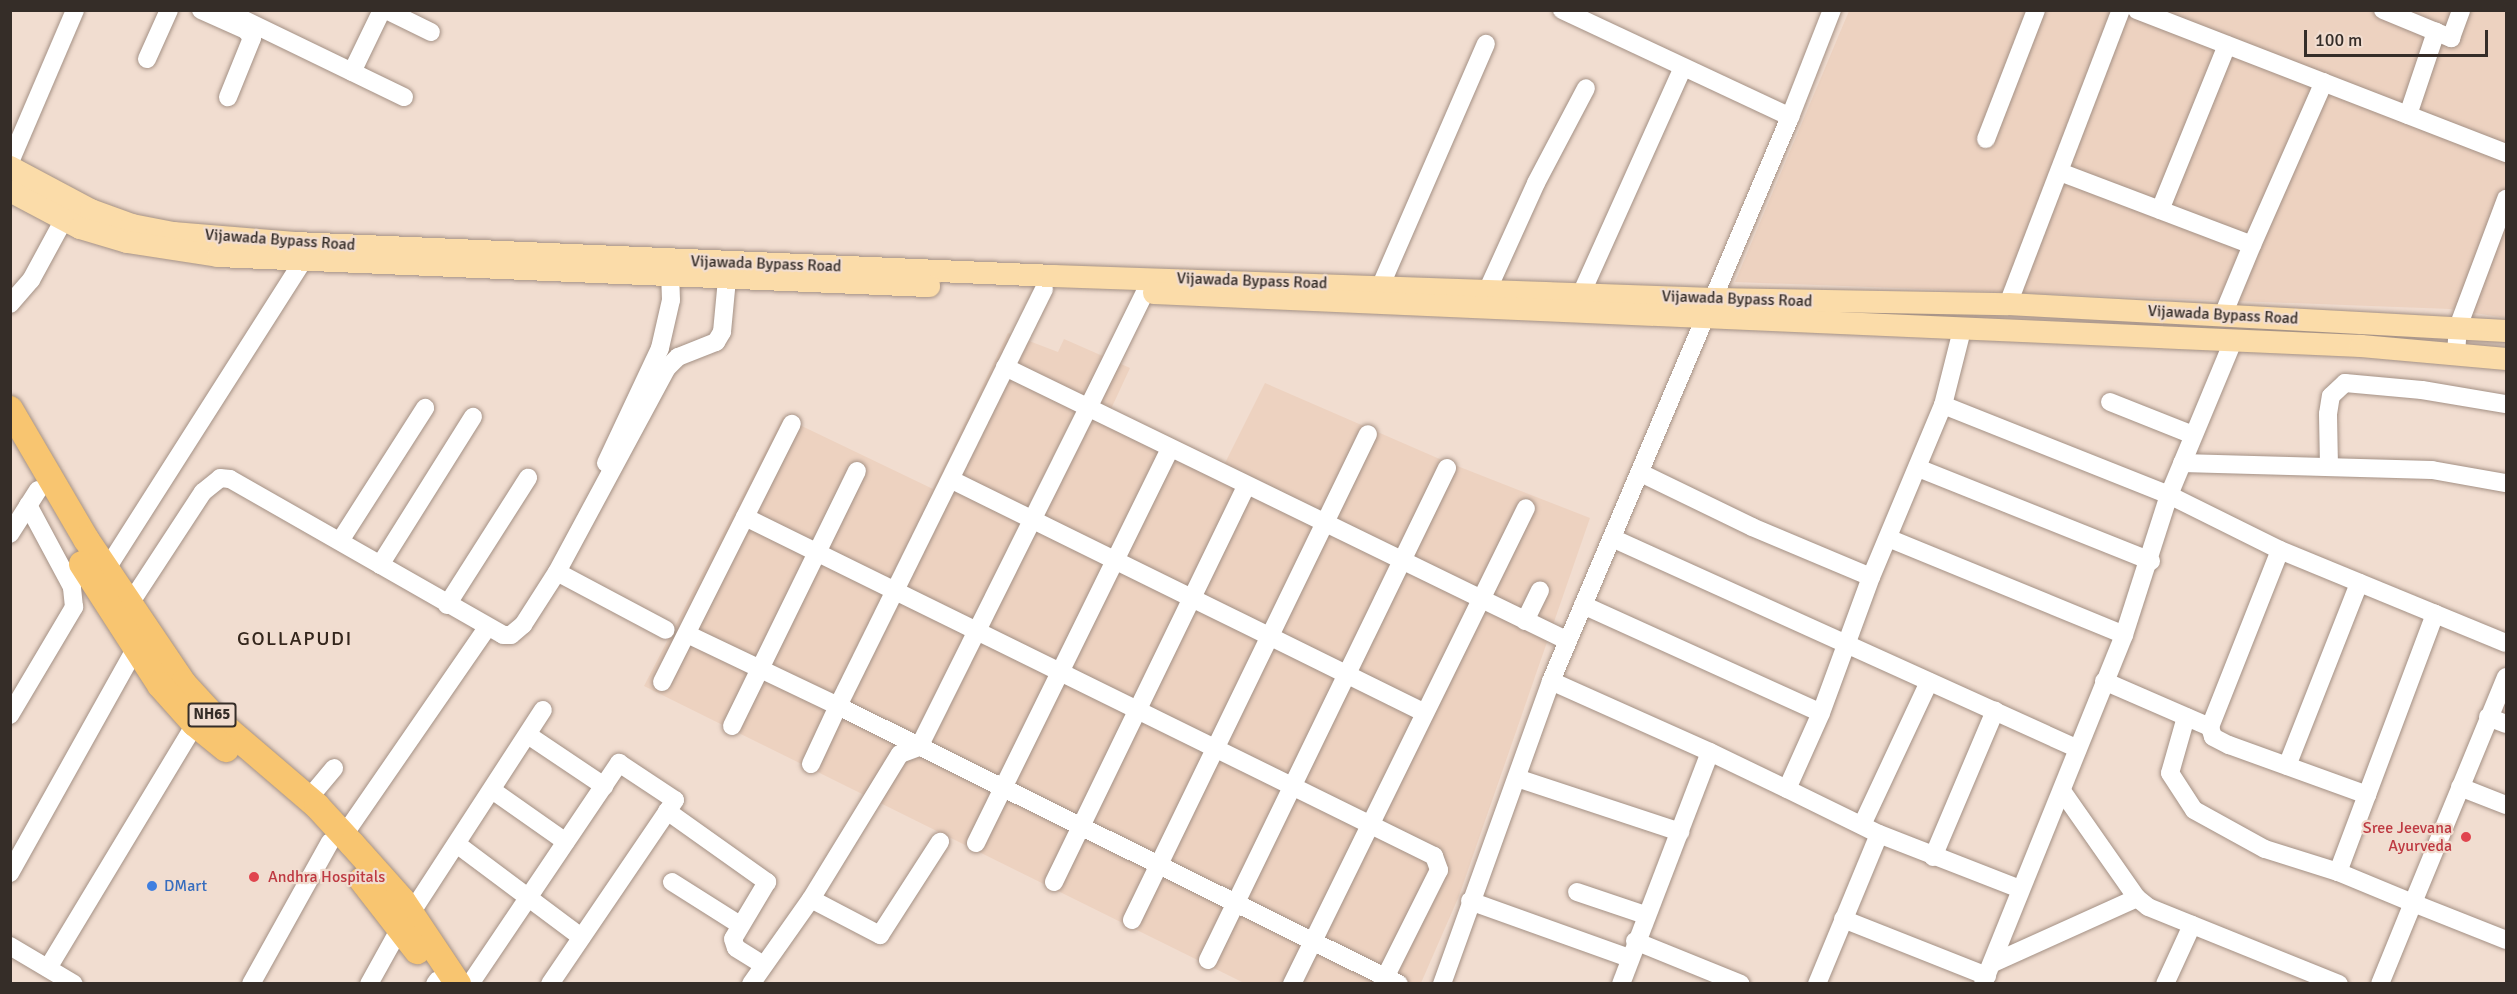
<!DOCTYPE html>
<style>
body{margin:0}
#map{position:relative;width:2517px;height:994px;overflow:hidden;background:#f1ddd0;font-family:Signika,sans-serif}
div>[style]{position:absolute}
.built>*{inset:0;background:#edd2c0}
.roads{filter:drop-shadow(0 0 2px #a49185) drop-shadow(0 0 2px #a49185)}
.minor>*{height:18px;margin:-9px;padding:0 9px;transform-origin:9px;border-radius:9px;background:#fff}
.major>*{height:22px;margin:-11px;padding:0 11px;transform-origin:11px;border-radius:11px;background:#fbdca9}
.highway>*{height:26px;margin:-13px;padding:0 13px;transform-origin:13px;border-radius:13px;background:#f8c570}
.dots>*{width:16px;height:16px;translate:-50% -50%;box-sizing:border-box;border:3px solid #f1ddd0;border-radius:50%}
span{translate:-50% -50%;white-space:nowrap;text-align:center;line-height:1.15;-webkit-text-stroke:4.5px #f1ddd0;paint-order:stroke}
.shield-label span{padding:2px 4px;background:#f1ddd0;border:2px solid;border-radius:4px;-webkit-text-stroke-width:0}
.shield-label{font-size:15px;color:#352d28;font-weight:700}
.street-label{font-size:16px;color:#352d28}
.health-label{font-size:16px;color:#be3a42}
.right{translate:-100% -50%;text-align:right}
.left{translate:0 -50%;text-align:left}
.shop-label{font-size:16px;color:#366cbe}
.quarter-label{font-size:20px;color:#34261c;letter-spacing:1.5px}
.frame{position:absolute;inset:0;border:12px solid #352d28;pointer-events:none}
.scale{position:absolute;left:2304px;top:30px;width:184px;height:27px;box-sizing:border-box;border:3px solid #352d28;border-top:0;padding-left:8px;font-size:18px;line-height:21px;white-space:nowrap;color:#352d28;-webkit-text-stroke:4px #f1ddd0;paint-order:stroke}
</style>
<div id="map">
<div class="built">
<div style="clip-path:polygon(1849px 11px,2506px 11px,2506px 318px,2450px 309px,1735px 282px)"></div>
<div style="clip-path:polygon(1008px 333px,1058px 352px,1064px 339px,1130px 368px,1111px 409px,1225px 463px,1265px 383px,1442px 460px,1590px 518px,1459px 896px,1421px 983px,1244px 983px,644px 686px,783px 417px,933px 489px)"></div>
</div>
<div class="roads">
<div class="minor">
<div style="left:201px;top:10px;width:49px;rotate:24deg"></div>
<div style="left:246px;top:30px;width:10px;rotate:53deg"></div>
<div style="left:252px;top:38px;width:64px;rotate:112.1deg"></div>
<div style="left:224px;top:10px;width:200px;rotate:25.8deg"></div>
<div style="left:386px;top:10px;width:50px;rotate:26.1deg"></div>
<div style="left:1562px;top:10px;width:252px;rotate:25.1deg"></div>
<div style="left:2137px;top:10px;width:396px;rotate:21.2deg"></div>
<div style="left:2383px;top:10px;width:74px;rotate:22.4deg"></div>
<div style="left:2451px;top:38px;width:30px;rotate:-70deg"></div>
<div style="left:147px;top:59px;width:54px;rotate:-65.8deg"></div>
<div style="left:352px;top:72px;width:69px;rotate:-64.2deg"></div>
<div style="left:2408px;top:115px;width:88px;rotate:-71.4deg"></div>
<div style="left:1986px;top:139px;width:138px;rotate:-68.8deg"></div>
<div style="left:10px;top:162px;width:165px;rotate:-66.8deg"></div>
<div style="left:2060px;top:172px;width:205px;rotate:20.8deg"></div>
<div style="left:2252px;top:245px;width:76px;rotate:112.5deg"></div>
<div style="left:2160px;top:210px;width:178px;rotate:-67.9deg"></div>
<div style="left:2252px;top:245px;width:178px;rotate:-66.2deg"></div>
<div style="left:1381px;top:285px;width:263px;rotate:-66.5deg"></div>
<div style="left:1044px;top:289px;width:465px;rotate:116.3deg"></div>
<div style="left:838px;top:706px;width:626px;rotate:26.36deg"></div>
<div style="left:1488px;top:289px;width:116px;rotate:-65.6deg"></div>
<div style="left:1536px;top:183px;width:107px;rotate:-62.2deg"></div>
<div style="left:1582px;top:292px;width:244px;rotate:-65.8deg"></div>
<div style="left:10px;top:304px;width:32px;rotate:-49deg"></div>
<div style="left:31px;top:280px;width:67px;rotate:-61.5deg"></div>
<div style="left:2008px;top:304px;width:315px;rotate:-69deg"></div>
<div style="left:1962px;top:330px;width:77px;rotate:104.2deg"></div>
<div style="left:1943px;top:405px;width:186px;rotate:112.7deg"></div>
<div style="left:1871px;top:577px;width:145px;rotate:110.2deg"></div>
<div style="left:1821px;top:713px;width:83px;rotate:114.1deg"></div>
<div style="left:1787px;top:789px;width:102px;rotate:26.1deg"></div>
<div style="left:1879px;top:834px;width:151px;rotate:21.3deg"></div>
<div style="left:2456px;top:354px;width:27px;rotate:-86deg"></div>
<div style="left:2458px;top:327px;width:137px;rotate:-69.4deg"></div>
<div style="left:1005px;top:367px;width:626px;rotate:25.95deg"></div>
<div style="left:2110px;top:402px;width:89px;rotate:21.7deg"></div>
<div style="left:1943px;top:405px;width:243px;rotate:21.7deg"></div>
<div style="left:2169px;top:495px;width:124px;rotate:26.4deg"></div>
<div style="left:2280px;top:550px;width:244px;rotate:22.4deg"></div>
<div style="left:606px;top:463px;width:127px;rotate:-64.8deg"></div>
<div style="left:660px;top:348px;width:49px;rotate:-77.1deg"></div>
<div style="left:671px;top:300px;width:23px;rotate:-92deg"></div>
<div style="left:2182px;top:463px;width:250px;rotate:1.6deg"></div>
<div style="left:2432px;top:470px;width:75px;rotate:10deg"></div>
<div style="left:2329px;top:467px;width:53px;rotate:-91.1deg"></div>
<div style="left:2328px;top:414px;width:18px;rotate:-81deg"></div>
<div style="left:2331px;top:396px;width:19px;rotate:-43deg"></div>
<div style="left:2345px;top:383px;width:77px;rotate:5.2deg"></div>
<div style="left:2422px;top:390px;width:85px;rotate:9.5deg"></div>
<div style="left:1918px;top:468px;width:251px;rotate:21.8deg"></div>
<div style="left:1641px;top:473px;width:123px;rotate:25.9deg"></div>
<div style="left:1752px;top:527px;width:129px;rotate:22.8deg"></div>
<div style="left:952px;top:480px;width:527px;rotate:26.22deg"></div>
<div style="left:745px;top:517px;width:768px;rotate:26.2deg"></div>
<div style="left:1434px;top:856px;width:15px;rotate:70deg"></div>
<div style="left:1439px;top:870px;width:127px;rotate:116.6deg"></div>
<div style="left:10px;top:534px;width:52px;rotate:-57.5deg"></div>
<div style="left:1612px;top:538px;width:509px;rotate:24.35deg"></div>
<div style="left:1888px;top:538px;width:255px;rotate:22.3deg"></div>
<div style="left:340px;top:541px;width:158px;rotate:-57.4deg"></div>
<div style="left:380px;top:565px;width:175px;rotate:-57.9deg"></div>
<div style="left:106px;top:570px;width:365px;rotate:-57.5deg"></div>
<div style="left:557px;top:572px;width:232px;rotate:-61.7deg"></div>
<div style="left:667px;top:368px;width:16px;rotate:-45deg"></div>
<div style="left:678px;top:357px;width:41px;rotate:-21.5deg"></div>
<div style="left:716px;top:342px;width:12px;rotate:-59deg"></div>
<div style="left:722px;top:332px;width:53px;rotate:-84.6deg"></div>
<div style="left:129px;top:605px;width:135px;rotate:-56.8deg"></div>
<div style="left:203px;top:492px;width:22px;rotate:-39deg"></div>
<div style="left:220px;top:478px;width:10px;rotate:6deg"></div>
<div style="left:230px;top:479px;width:314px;rotate:29.7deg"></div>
<div style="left:503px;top:635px;width:8px"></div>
<div style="left:511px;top:635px;width:16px;rotate:-40deg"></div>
<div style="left:523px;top:625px;width:63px;rotate:-57.3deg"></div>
<div style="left:557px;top:572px;width:123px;rotate:28deg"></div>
<div style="left:447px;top:605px;width:151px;rotate:-57.5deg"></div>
<div style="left:1583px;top:605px;width:261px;rotate:24.4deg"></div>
<div style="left:1525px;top:621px;width:34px;rotate:-64deg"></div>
<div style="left:687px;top:634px;width:167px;rotate:25.5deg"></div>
<div style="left:838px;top:706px;width:64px;rotate:115deg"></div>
<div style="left:2506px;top:677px;width:244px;rotate:112.4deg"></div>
<div style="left:2413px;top:903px;width:100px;rotate:21.7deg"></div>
<div style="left:1551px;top:681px;width:174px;rotate:24.1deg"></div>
<div style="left:2104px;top:681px;width:116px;rotate:23.5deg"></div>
<div style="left:2210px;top:727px;width:190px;rotate:-68.4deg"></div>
<div style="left:662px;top:682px;width:289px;rotate:-63.3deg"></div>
<div style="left:10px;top:715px;width:126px;rotate:-59.3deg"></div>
<div style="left:74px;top:607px;width:20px;rotate:-96deg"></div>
<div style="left:72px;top:587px;width:93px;rotate:-118.2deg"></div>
<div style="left:2186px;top:717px;width:58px;rotate:105.9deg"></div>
<div style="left:2170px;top:773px;width:44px;rotate:57deg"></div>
<div style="left:2194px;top:810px;width:81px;rotate:28.8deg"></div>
<div style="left:2265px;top:849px;width:77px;rotate:17.5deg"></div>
<div style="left:2338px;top:872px;width:81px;rotate:22.5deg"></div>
<div style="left:2413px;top:903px;width:87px;rotate:112.2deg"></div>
<div style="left:2488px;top:717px;width:19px;rotate:21deg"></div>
<div style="left:732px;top:726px;width:284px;rotate:-63.9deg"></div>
<div style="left:2210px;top:727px;width:10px;rotate:73deg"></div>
<div style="left:2213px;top:737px;width:18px;rotate:27deg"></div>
<div style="left:2229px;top:745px;width:147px;rotate:19.9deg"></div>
<div style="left:528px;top:735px;width:92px;rotate:33.9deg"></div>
<div style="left:2287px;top:766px;width:197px;rotate:-68.5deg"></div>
<div style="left:1517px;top:778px;width:172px;rotate:18.3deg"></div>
<div style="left:2460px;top:787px;width:49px;rotate:21.4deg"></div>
<div style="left:492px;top:790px;width:90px;rotate:35.1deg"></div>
<div style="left:2062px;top:791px;width:131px;rotate:55deg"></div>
<div style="left:2137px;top:898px;width:14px;rotate:39deg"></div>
<div style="left:2148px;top:907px;width:206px;rotate:22deg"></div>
<div style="left:309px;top:798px;width:39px;rotate:-50deg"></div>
<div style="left:667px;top:811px;width:123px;rotate:35.4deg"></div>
<div style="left:767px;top:882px;width:66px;rotate:120.8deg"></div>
<div style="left:733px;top:939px;width:9px;rotate:72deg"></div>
<div style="left:736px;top:948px;width:32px;rotate:32deg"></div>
<div style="left:1862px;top:825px;width:158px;rotate:-64.9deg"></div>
<div style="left:344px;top:835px;width:252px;rotate:-55.4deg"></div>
<div style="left:976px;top:843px;width:440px;rotate:-63.8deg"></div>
<div style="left:458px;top:845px;width:154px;rotate:36.8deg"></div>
<div style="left:1933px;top:857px;width:159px;rotate:-67deg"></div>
<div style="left:2338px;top:872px;width:276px;rotate:-69.4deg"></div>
<div style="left:10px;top:873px;width:257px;rotate:-60.8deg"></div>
<div style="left:672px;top:882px;width:80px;rotate:32.3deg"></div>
<div style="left:1054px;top:882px;width:441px;rotate:-64.1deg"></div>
<div style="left:1577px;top:892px;width:72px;rotate:18.7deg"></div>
<div style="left:811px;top:899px;width:78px;rotate:27.6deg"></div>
<div style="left:880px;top:935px;width:111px;rotate:-57.2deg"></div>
<div style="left:1470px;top:901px;width:169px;rotate:19.7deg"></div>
<div style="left:411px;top:913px;width:242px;rotate:-57deg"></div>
<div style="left:1843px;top:919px;width:155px;rotate:21.6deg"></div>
<div style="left:1132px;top:920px;width:540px;rotate:-64.1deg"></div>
<div style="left:1635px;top:941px;width:114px;rotate:22.1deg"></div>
<div style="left:10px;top:946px;width:74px;rotate:30.7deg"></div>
<div style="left:1208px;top:960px;width:547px;rotate:-64.09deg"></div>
<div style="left:1993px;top:963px;width:158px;rotate:-24.3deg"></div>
<div style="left:48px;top:968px;width:285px;rotate:-58.9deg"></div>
<div style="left:251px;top:984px;width:162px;rotate:-60.9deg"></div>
<div style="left:369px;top:984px;width:64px;rotate:-61deg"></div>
<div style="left:435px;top:984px;width:4px;rotate:-56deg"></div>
<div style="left:470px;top:984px;width:267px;rotate:-56deg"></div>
<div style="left:619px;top:763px;width:67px;rotate:33.5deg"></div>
<div style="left:675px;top:800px;width:222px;rotate:124.2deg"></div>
<div style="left:751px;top:984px;width:104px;rotate:-54.8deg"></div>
<div style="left:811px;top:899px;width:170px;rotate:-58.5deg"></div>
<div style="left:900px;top:754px;width:20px;rotate:-20deg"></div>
<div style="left:919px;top:747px;width:379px;rotate:-63.5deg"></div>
<div style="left:1088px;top:408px;width:129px;rotate:-63.8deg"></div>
<div style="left:1145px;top:292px;width:14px;rotate:-78deg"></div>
<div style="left:1292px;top:984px;width:530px;rotate:-63.82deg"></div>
<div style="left:1442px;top:984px;width:322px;rotate:-70.2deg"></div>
<div style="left:1551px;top:681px;width:613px;rotate:-67.03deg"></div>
<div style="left:1790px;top:117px;width:115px;rotate:-68.6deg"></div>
<div style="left:1621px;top:984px;width:248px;rotate:-69deg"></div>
<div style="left:1710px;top:752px;width:85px;rotate:25.7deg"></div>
<div style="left:1817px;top:984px;width:162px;rotate:-67.5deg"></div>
<div style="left:1983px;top:984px;width:376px;rotate:-68deg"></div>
<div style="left:2124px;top:635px;width:147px;rotate:-72.2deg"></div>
<div style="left:2169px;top:495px;width:167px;rotate:-67.4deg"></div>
<div style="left:2165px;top:984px;width:65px;rotate:-65.4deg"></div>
</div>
<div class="major">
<div style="left:10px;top:167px;width:92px;rotate:28deg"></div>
<div style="left:91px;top:210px;width:44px;rotate:20.1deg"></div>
<div style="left:132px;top:225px;width:42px;rotate:11deg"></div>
<div style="left:173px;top:233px;width:122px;rotate:4.7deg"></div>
<div style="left:295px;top:243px;width:759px;rotate:2.49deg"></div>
<div style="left:1053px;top:276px;width:661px;rotate:1.99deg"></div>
<div style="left:1714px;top:299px;width:294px;rotate:1deg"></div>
<div style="left:2008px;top:304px;width:499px;rotate:3.1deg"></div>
<div style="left:10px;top:191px;width:79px;rotate:27.9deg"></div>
<div style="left:80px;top:228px;width:49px;rotate:16.6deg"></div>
<div style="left:127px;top:242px;width:92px;rotate:8.7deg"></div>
<div style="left:218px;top:256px;width:712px;rotate:2.42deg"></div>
<div style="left:1154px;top:293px;width:1208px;rotate:2.51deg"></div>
<div style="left:2361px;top:346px;width:146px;rotate:5.1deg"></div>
</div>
<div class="highway">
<div style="left:10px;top:409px;width:151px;rotate:59.7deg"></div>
<div style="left:86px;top:539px;width:174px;rotate:56deg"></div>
<div style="left:183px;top:683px;width:53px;rotate:47.3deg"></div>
<div style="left:219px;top:722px;width:129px;rotate:40.6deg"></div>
<div style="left:317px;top:806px;width:52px;rotate:47.4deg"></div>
<div style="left:352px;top:844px;width:75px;rotate:48.2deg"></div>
<div style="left:402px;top:900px;width:101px;rotate:56.3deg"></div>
<div style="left:82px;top:564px;width:144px;rotate:57.2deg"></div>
<div style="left:160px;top:685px;width:52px;rotate:48.1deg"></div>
<div style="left:195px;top:724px;width:40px;rotate:39deg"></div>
<div style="left:362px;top:880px;width:90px;rotate:52.2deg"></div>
</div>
</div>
<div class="dots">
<div style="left:2466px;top:837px;background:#e0444e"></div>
<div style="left:254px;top:877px;background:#e0444e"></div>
<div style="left:152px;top:886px;background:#3f7fe0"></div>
</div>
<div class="shield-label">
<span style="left:212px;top:715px">NH65</span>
</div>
<div class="street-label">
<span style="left:280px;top:240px;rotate:4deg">Vijawada Bypass Road</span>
<span style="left:766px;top:264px;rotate:2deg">Vijawada Bypass Road</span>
<span style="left:1252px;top:281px;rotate:2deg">Vijawada Bypass Road</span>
<span style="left:1737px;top:299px;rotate:2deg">Vijawada Bypass Road</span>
<span style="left:2223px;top:315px;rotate:3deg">Vijawada Bypass Road</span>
</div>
<div class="health-label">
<span class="right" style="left:2452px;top:837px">Sree Jeevana<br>Ayurveda</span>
<span class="left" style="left:268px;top:877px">Andhra Hospitals</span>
</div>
<div class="shop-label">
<span class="left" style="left:164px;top:886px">DMart</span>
</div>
<div class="quarter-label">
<span style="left:295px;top:638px">GOLLAPUDI</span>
</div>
<div class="frame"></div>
<div class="scale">100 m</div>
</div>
